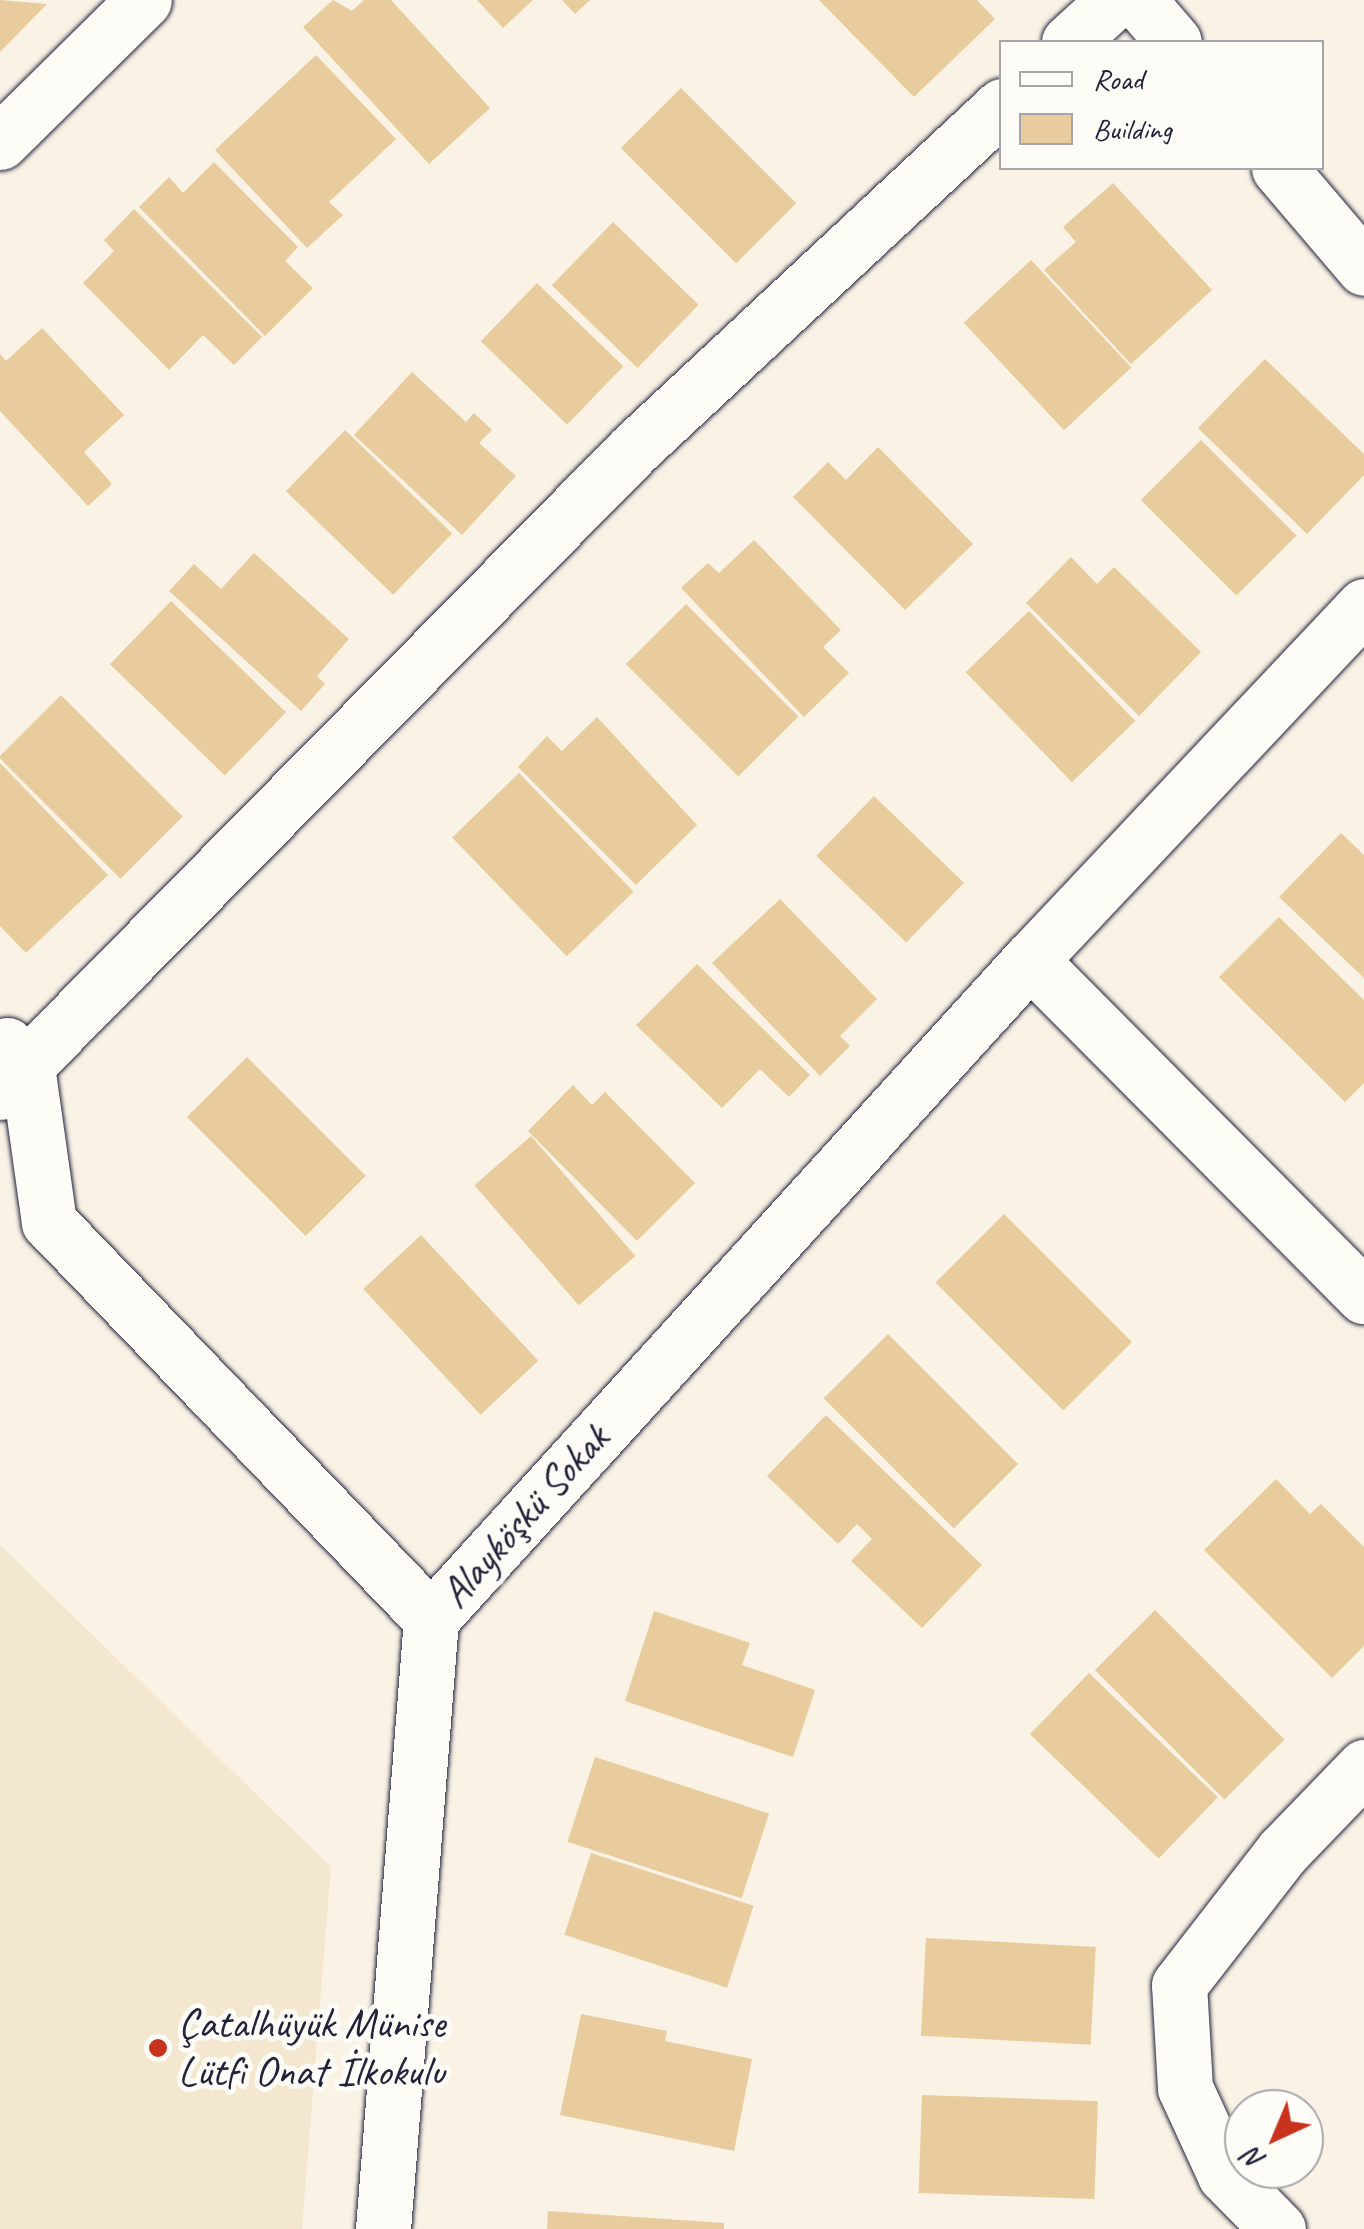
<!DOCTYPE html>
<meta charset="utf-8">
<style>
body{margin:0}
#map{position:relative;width:1364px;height:2229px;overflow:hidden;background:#f9f2e5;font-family:Caveat,sans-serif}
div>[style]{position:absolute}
.built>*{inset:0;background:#f4e7cf}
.building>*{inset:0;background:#e8cc9d;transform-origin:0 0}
.roads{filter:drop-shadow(0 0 2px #22223b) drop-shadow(0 0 2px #22223b)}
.minor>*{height:55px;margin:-27.5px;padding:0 27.5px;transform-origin:27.5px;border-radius:27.5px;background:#fdfcf7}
.tertiary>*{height:55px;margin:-27.5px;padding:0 27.5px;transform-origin:27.5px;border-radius:27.5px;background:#fdfcf7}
.dots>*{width:28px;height:28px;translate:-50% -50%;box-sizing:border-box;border:5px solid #fdfcf7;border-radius:50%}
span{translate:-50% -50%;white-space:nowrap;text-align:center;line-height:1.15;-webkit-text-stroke:10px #fdfcf7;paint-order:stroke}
.street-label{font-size:42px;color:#22223b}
.poi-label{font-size:42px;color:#22223b}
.left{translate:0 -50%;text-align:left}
.legend{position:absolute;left:999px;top:40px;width:325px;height:130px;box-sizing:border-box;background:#fdfcf7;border:2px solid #a5a5ac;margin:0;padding:12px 18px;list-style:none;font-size:30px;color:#22223b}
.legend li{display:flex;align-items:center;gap:20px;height:50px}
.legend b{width:50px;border:2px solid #a5a5ac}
.north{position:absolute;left:1224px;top:2089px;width:100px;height:100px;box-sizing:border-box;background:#fdfcf7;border:2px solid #a5a5ac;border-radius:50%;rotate:224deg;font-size:28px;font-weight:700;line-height:40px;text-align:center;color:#22223b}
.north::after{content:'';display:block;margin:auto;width:35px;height:45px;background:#c8321e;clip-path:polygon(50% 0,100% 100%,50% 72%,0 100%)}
</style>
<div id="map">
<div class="built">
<div style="clip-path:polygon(0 1545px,331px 1867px,302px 2229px,0 2229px)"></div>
</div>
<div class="building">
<div style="clip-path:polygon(0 0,47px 4px,0 52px)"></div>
<div style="clip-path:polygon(333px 0,352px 11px,364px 0,391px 0,490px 108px,429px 164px,303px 27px)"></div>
<div style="clip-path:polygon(477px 0,533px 0,503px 28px)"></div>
<div style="clip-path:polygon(562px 0,590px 0,575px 14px)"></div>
<div style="clip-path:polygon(819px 0,977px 0,995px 19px,914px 97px)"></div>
<div style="clip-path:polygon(316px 55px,396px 139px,329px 202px,343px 215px,307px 248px,215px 150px)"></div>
<div style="left:681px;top:88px;width:163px;height:85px;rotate:45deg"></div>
<div style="clip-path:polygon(214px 162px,298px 247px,285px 261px,313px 288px,265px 336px,139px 207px,169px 177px,183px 193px)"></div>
<div style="clip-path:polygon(1113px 183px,1212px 290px,1131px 364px,1044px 270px,1076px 242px,1063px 227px)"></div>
<div style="clip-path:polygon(134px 209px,262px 337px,234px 365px,203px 335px,169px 370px,83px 283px,114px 251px,104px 240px)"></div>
<div style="left:613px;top:222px;width:119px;height:88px;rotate:44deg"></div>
<div style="left:1031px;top:260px;width:147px;height:92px;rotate:47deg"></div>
<div style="left:537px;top:283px;width:120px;height:81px;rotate:44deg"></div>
<div style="clip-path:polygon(42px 328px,124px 415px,84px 452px,112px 484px,88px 506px,0 411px,0 354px,6px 361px)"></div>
<div style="clip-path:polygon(1265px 359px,1364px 454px,1364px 475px,1307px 534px,1198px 428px)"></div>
<div style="clip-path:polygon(412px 372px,466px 422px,474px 413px,492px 430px,479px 443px,516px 476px,462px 535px,354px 435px)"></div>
<div style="left:345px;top:430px;width:149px;height:85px;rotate:44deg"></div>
<div style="left:1201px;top:440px;width:135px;height:85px;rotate:45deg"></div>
<div style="clip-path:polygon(878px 447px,973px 544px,905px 610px,793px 497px,828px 462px,846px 480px)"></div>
<div style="clip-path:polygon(754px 540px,841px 630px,823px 647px,849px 673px,804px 717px,681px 588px,708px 563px,719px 573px)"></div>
<div style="clip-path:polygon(254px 553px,349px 639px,317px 676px,325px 684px,301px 711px,169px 591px,194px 564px,221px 589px)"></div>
<div style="clip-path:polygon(1071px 557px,1097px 584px,1114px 567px,1201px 652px,1139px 716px,1026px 603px)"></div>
<div style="left:171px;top:601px;width:160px;height:88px;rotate:44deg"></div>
<div style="left:686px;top:604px;width:159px;height:85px;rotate:45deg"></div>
<div style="left:1029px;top:611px;width:153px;height:88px;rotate:46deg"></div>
<div style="left:61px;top:695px;width:172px;height:88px;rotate:45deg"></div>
<div style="clip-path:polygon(597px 717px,697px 825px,636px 885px,518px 767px,547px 736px,562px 751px)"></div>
<div style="clip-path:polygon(0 763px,108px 875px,26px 953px,0 926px)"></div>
<div style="left:519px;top:773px;width:165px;height:93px;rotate:46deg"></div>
<div style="left:874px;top:796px;width:125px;height:83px;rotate:44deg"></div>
<div style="clip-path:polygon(1341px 833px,1364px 855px,1364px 978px,1279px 897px)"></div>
<div style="clip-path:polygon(780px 899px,877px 999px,840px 1036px,850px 1046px,820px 1076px,712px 963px)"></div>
<div style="clip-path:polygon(1279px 917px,1364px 1000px,1364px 1083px,1345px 1102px,1219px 977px)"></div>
<div style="clip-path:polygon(697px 964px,810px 1075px,789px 1097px,760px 1069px,722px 1108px,636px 1025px)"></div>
<div style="left:247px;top:1057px;width:168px;height:85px;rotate:45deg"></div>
<div style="clip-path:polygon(573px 1085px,592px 1105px,605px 1092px,695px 1183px,637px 1241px,528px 1131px)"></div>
<div style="left:531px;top:1136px;width:159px;height:75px;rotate:49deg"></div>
<div style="left:1004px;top:1214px;width:181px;height:97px;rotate:45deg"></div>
<div style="left:421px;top:1235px;width:172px;height:79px;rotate:47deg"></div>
<div style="left:888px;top:1334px;width:184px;height:91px;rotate:45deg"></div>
<div style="clip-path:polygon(826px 1415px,982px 1565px,922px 1628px,851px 1561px,872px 1539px,857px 1524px,838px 1544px,767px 1476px)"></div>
<div style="clip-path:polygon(1276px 1479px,1310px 1514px,1321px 1504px,1364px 1547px,1364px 1646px,1332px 1678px,1204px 1550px)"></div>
<div style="left:1155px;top:1610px;width:183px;height:85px;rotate:45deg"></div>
<div style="clip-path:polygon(654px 1611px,750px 1643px,742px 1665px,815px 1690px,793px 1757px,625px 1701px)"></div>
<div style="left:1089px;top:1673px;width:179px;height:85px;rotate:44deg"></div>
<div style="left:595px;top:1757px;width:183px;height:89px;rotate:18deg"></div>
<div style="left:591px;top:1853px;width:171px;height:86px;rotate:18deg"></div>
<div style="left:926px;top:1938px;width:170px;height:98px;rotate:3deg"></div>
<div style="clip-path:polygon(581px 2014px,667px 2031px,665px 2041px,752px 2059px,734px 2151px,560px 2115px)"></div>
<div style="left:922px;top:2095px;width:176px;height:98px;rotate:2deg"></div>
<div style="clip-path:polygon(548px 2211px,724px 2223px,724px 2229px,547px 2229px)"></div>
</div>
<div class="roads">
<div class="minor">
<div style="left:1069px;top:42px;width:62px;rotate:-42.4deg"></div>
<div style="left:0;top:142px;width:202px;rotate:-44.6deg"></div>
<div style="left:1364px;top:606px;width:487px;rotate:133.3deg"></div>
<div style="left:1030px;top:960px;width:474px;rotate:45.2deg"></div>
<div style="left:7px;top:1045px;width:29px;rotate:46deg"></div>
<div style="left:27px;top:1066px;width:158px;rotate:82deg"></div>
<div style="left:49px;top:1222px;width:551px;rotate:46.1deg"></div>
<div style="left:0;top:1092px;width:903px;rotate:-45.4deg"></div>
<div style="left:634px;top:449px;width:503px;rotate:-42.99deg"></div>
<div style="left:383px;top:2229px;width:612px;rotate:-85.5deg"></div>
<div style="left:431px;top:1619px;width:891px;rotate:-47.73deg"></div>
<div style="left:1278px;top:2229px;width:76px;rotate:-134.5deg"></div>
<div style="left:1225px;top:2175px;width:96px;rotate:-114.7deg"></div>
<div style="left:1185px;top:2088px;width:103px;rotate:-93.3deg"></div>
<div style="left:1179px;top:1985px;width:170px;rotate:-52.2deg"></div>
<div style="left:1283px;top:1851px;width:117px;rotate:-46deg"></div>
</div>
<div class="tertiary">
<div style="left:1138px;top:0;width:55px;rotate:49.4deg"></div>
<div style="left:1279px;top:168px;width:131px;rotate:49.6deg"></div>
</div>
</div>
<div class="dots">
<div style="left:158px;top:2048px;background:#c8321e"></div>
</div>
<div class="street-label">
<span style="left:525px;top:1516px;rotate:-48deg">Alayköşkü Sokak</span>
</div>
<div class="poi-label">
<span class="left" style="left:178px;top:2048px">Çatalhüyük Münise<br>Lütfi Onat İlkokulu</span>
</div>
<ul class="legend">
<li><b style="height:12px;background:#fdfcf7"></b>Road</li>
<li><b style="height:28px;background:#e8cc9d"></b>Building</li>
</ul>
<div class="north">N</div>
</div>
